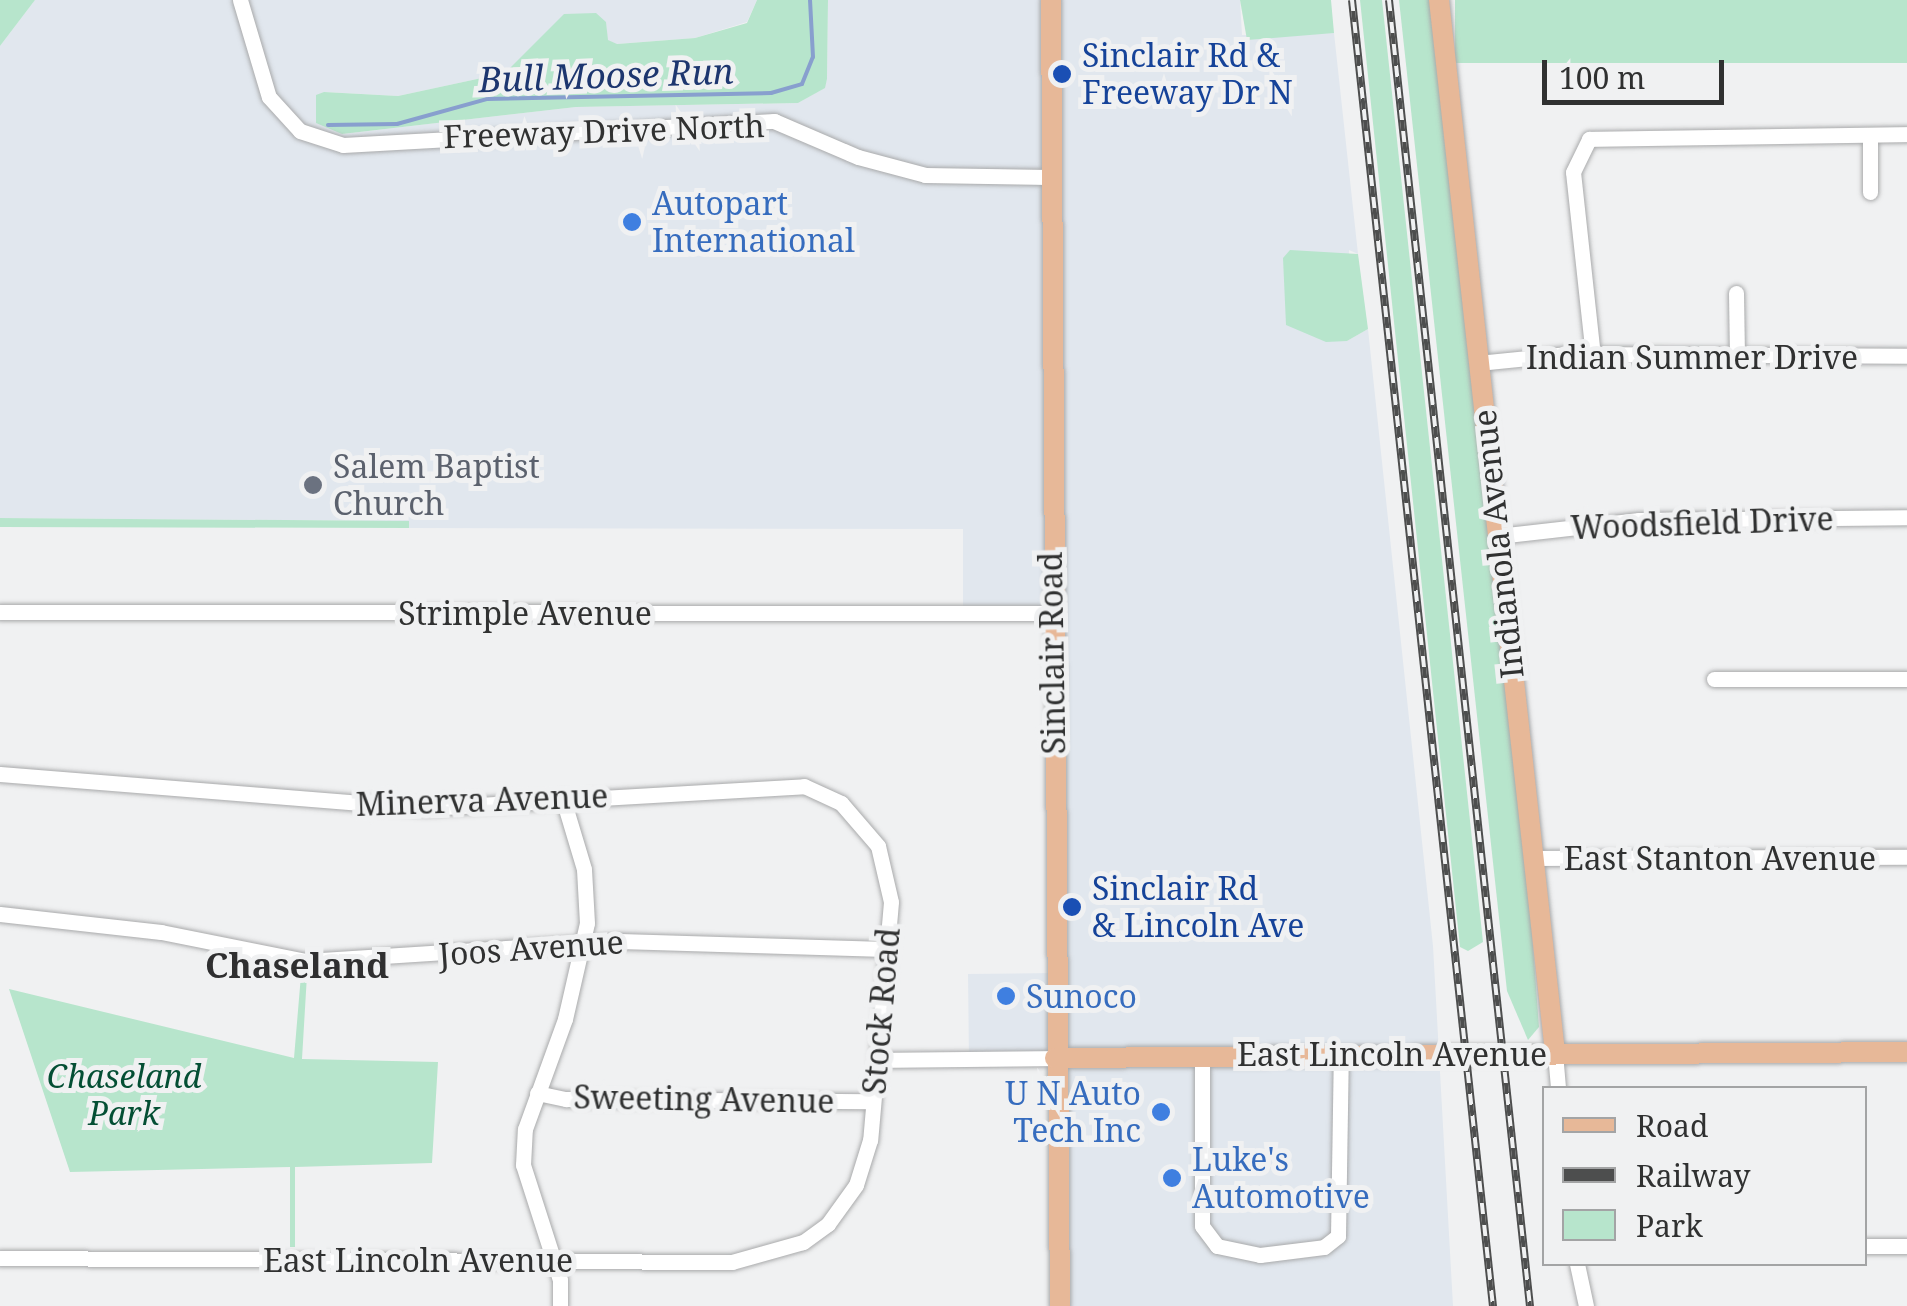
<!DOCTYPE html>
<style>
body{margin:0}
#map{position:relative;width:1907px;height:1306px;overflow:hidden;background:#f0f1f2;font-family:"Noto Serif",serif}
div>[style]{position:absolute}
.built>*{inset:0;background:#e1e7ee}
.green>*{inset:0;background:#b7e5cc;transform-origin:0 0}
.stream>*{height:4px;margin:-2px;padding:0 2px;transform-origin:2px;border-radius:2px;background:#889fce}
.roads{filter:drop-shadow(0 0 2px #a9aaab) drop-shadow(0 0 2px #a9aaab)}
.minor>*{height:15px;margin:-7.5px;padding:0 7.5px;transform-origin:7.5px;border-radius:7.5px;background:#fff}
.major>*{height:20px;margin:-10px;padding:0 10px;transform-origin:10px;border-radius:10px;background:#e7b898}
.rail>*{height:8px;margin-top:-4px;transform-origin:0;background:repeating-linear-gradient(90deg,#f0f1f2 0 11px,#4d4e4e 0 22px);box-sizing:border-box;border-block:2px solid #4d4e4e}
.dots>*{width:28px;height:28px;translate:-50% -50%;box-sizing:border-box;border:5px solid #f0f1f2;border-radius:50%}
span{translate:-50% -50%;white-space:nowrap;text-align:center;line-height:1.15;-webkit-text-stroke:10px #f0f1f2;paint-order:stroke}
.transit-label{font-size:32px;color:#164399}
.left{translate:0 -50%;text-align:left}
.street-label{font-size:32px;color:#303131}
.shop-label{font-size:32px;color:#366cbe}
.right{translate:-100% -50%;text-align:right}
.worship-label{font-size:32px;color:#5b616d}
.park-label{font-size:32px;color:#044f34;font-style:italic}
.water-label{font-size:35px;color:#1d366f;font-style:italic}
.neighbourhood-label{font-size:35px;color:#2f2f30;font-weight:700}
.legend{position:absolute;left:1542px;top:1086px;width:325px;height:180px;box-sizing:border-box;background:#f0f1f2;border:2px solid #a3a4a5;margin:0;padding:12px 18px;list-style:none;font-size:30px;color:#303131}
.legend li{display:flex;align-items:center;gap:20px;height:50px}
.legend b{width:50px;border:2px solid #a3a4a5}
.scale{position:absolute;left:1542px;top:60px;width:182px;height:45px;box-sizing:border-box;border:5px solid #303131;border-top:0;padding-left:12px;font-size:30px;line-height:35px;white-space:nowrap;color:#303131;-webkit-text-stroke:8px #f0f1f2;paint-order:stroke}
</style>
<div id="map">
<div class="built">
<div style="clip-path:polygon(35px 0,757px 0,747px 22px,695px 38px,616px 44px,607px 40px,606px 22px,505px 73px,398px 96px,325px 92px,342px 134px,576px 107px,798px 103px,824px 88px,827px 79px,828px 0,1240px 0,1242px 35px,1334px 33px,1358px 254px,1349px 250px,1347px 341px,1368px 329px,1433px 946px,1453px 1306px,1059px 1306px,1056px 1061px,969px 1062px,968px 974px,1055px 973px,1051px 617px,963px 616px,963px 529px,409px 528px,408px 521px,0 518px,0 46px)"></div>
</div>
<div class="green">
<div style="clip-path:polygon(0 0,35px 0,0 46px)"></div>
<div style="clip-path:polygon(757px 0,828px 0,827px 79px,825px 88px,798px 103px,576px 107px,342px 134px,316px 123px,316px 95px,324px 92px,398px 96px,505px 73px,564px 14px,596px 13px,606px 22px,608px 40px,617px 44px,695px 38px,747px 23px)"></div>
<div style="clip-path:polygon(1240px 0,1331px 0,1334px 33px,1247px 40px)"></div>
<div style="clip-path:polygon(1360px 0,1382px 0,1483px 942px,1468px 951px,1460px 947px)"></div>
<div style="clip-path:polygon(1399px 0,1432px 0,1530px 906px,1539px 1027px,1528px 1040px,1507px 991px)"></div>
<div style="left:1455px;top:0;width:452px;height:63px"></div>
<div style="clip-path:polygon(1290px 250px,1358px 254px,1368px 329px,1347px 341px,1326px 342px,1286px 325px,1283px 258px)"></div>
<div style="clip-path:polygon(0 518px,409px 521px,409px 528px,0 527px)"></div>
<div style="clip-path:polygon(301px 975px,307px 975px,302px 1059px,438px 1062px,432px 1163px,295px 1167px,295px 1247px,290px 1247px,290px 1167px,70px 1172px,9px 989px,294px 1058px)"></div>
</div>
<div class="stream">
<div style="left:328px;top:125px;width:69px;rotate:-0.8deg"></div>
<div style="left:397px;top:124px;width:93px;rotate:-15.5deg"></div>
<div style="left:487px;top:99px;width:284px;rotate:-1.2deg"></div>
<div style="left:771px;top:93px;width:32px;rotate:-16deg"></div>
<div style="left:802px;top:84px;width:29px;rotate:-68deg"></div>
<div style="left:813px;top:57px;width:57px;rotate:-93deg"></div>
</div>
<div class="roads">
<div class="minor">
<div style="left:240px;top:0;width:101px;rotate:73.4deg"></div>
<div style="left:269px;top:97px;width:46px;rotate:47.6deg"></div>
<div style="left:300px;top:131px;width:45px;rotate:18deg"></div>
<div style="left:343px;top:145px;width:432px;rotate:-3.2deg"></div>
<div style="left:774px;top:121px;width:91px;rotate:23.2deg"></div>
<div style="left:858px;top:157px;width:69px;rotate:15deg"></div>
<div style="left:925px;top:175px;width:124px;rotate:0.9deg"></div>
<div style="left:1870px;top:135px;width:57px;rotate:90deg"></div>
<div style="left:1736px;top:293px;width:64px;rotate:89.1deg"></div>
<div style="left:1593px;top:356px;width:185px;rotate:-96.2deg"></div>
<div style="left:1573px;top:172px;width:37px;rotate:-64deg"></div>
<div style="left:1589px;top:139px;width:318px;rotate:-0.9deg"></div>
<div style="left:1478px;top:363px;width:90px;rotate:-5.7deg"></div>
<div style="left:1568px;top:354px;width:339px;rotate:0.3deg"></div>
<div style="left:1498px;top:536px;width:142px;rotate:-6.5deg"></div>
<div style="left:1639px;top:520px;width:268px;rotate:-0.6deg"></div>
<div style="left:0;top:612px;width:1050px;rotate:0.05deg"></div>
<div style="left:1714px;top:679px;width:193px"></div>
<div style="left:0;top:774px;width:428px;rotate:4.6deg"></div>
<div style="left:427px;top:808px;width:378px;rotate:-3.3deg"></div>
<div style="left:804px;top:786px;width:41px;rotate:24.7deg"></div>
<div style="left:841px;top:803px;width:57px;rotate:49.3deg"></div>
<div style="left:878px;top:846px;width:57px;rotate:76.9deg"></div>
<div style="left:891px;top:902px;width:239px;rotate:95deg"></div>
<div style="left:870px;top:1140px;width:47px;rotate:107.3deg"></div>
<div style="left:856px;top:1185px;width:48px;rotate:125.7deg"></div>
<div style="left:828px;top:1224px;width:31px;rotate:144deg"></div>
<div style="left:803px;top:1242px;width:74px;rotate:164.3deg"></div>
<div style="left:732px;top:1262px;width:732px;rotate:-179.69deg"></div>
<div style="left:1533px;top:858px;width:374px;rotate:-0.2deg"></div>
<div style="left:0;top:914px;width:162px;rotate:6.4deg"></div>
<div style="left:161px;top:932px;width:148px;rotate:11.3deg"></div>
<div style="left:306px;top:961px;width:314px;rotate:-3.7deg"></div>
<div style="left:619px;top:941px;width:267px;rotate:1.7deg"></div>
<div style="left:1555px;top:1053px;width:35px;rotate:85deg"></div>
<div style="left:1202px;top:1054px;width:172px;rotate:90deg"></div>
<div style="left:1202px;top:1226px;width:25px;rotate:53deg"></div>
<div style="left:1217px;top:1246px;width:44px;rotate:11.8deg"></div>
<div style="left:1260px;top:1255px;width:64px;rotate:-7.1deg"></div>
<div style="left:1324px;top:1247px;width:18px;rotate:-38deg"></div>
<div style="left:1338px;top:1236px;width:182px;rotate:-89.1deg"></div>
<div style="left:878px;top:1060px;width:177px;rotate:-0.6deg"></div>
<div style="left:537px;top:1093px;width:30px;rotate:12deg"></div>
<div style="left:566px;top:1099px;width:306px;rotate:0.4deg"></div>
<div style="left:1864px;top:1246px;width:43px"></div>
<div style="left:1577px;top:1264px;width:43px;rotate:77.9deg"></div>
<div style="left:560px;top:1306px;width:26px;rotate:-90deg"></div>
<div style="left:560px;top:1280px;width:121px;rotate:-107.8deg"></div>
<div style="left:523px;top:1165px;width:36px;rotate:-87deg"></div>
<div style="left:525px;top:1129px;width:117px;rotate:-70deg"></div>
<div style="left:565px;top:1019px;width:98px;rotate:-77.1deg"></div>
<div style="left:587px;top:923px;width:54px;rotate:-93.2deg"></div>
<div style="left:584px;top:869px;width:73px;rotate:-106.7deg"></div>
</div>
<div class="major">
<div style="left:1051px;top:0;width:1306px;rotate:89.61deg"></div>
<div style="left:1439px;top:0;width:1059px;rotate:83.71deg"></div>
<div style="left:1055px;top:1058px;width:852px;rotate:-0.4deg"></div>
</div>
</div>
<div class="rail">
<div style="left:1352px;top:0;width:1314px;rotate:83.84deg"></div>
<div style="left:1389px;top:0;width:1314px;rotate:83.84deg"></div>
</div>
<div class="dots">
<div style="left:1062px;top:74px;background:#1a4fb4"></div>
<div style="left:632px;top:222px;background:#3f7fe0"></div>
<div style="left:313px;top:485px;background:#6b7280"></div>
<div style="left:1072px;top:907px;background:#1a4fb4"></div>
<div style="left:1006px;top:996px;background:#3f7fe0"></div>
<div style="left:1161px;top:1112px;background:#3f7fe0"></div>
<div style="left:1172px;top:1178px;background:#3f7fe0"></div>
</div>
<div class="transit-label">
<span class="left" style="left:1082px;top:74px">Sinclair Rd &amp;<br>Freeway Dr N</span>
<span class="left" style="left:1092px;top:907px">Sinclair Rd<br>&amp; Lincoln Ave</span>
</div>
<div class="street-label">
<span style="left:604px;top:131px;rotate:-2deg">Freeway Drive North</span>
<span style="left:1692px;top:357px">Indian Summer Drive</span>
<span style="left:1702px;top:523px;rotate:-2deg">Woodsfield Drive</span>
<span style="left:1498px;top:544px;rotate:-96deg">Indianola Avenue</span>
<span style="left:525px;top:613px">Strimple Avenue</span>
<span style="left:1052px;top:653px;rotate:-91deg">Sinclair Road</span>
<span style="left:482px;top:800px;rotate:-2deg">Minerva Avenue</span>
<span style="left:1720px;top:858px">East Stanton Avenue</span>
<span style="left:531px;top:948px;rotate:-4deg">Joos Avenue</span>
<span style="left:881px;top:1011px;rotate:-85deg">Stock Road</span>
<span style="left:1392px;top:1054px">East Lincoln Avenue</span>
<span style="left:704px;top:1099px;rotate:1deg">Sweeting Avenue</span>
<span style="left:418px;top:1260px">East Lincoln Avenue</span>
</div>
<div class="shop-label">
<span class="left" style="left:652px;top:222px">Autopart<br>International</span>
<span class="left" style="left:1026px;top:996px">Sunoco</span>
<span class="right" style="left:1141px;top:1112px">U N Auto<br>Tech Inc</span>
<span class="left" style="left:1192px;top:1178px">Luke's<br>Automotive</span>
</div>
<div class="worship-label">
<span class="left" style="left:333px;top:485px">Salem Baptist<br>Church</span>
</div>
<div class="park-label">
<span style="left:124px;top:1095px">Chaseland<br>Park</span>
</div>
<div class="water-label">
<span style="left:606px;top:75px;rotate:-2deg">Bull Moose Run</span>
</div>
<div class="neighbourhood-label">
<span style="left:297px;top:965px">Chaseland</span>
</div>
<ul class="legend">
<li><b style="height:12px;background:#e7b898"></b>Road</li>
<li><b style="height:12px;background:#4d4e4e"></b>Railway</li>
<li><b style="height:28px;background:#b7e5cc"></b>Park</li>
</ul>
<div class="scale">100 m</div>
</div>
